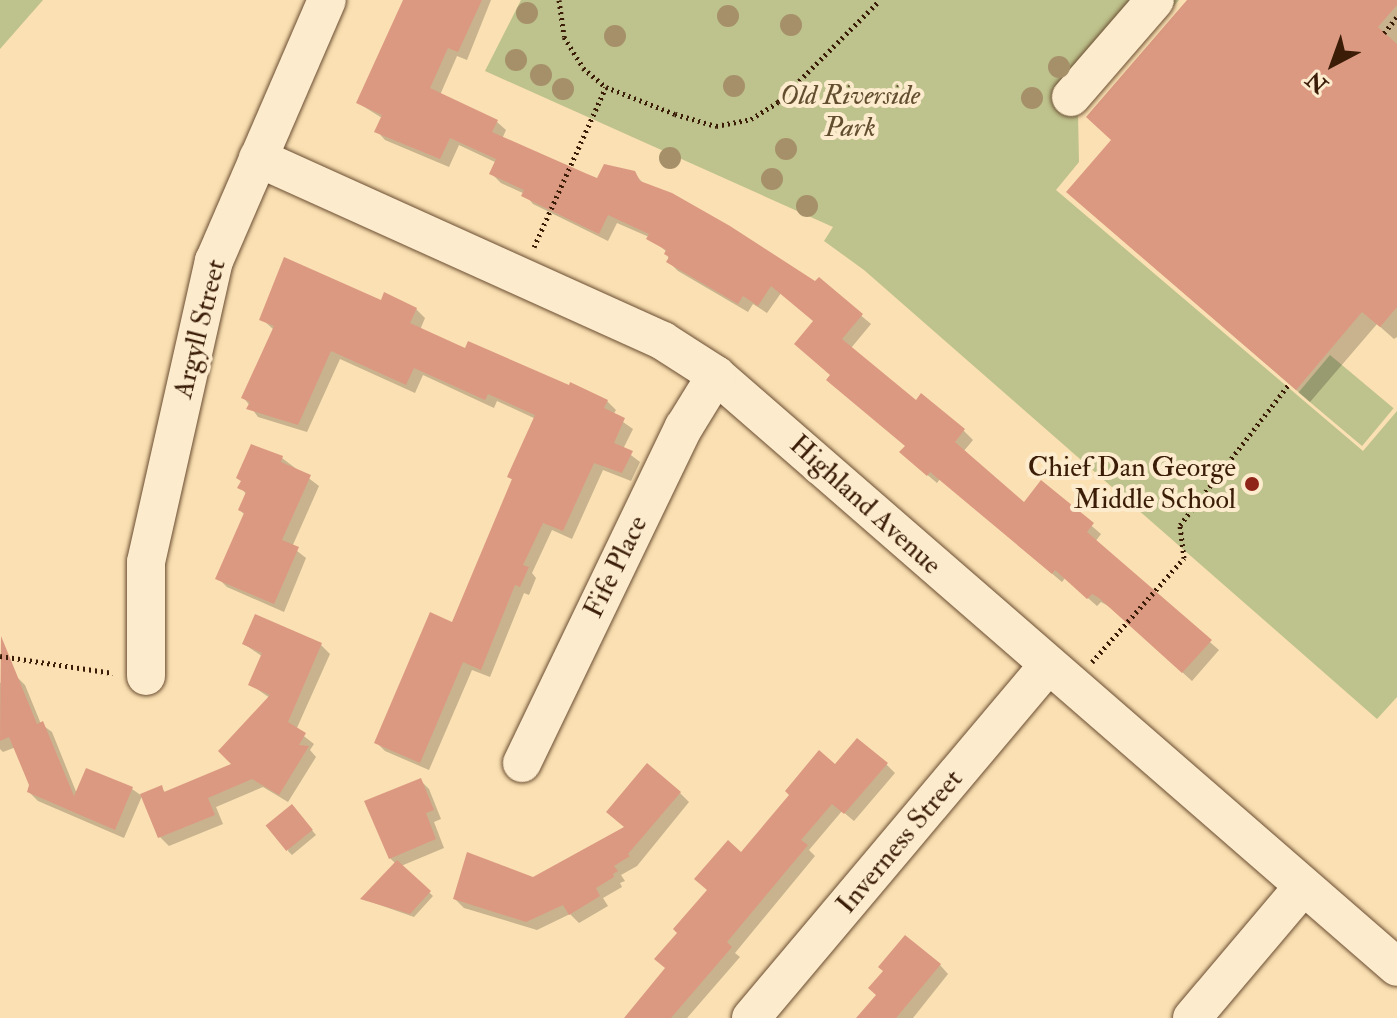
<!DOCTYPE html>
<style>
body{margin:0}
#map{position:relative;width:1397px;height:1018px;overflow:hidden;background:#fae0b2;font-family:"IM FELL Double Pica",serif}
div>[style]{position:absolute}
.green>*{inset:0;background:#bec28c;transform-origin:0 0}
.shadow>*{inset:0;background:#0003}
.building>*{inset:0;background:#dc9982;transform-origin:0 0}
.path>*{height:5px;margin-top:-2.5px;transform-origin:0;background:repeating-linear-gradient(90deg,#3a1c07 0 2px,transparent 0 6px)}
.roads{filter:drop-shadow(0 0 2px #6a4d32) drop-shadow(0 0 2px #6a4d32)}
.minor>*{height:38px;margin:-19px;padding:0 19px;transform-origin:19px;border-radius:19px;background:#fcebcd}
.trees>*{width:22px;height:22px;margin:-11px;border-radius:50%;background:#a6906a}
.dots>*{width:22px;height:22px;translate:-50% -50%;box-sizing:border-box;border:4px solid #fcebcd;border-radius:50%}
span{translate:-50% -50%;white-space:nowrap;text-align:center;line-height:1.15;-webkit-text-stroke:8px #fcebcd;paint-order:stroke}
.park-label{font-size:28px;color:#624e2f;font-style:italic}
.street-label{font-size:28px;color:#3a1c07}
.poi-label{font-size:28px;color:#3a1c07}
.right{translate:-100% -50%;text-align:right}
.north{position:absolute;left:1293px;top:24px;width:80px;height:80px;-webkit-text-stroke:6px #fcebcd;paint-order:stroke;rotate:221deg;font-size:22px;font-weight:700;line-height:32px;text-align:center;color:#3a1c07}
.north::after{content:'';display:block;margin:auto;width:28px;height:36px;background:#3a1c07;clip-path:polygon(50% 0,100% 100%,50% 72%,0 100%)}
</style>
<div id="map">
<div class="green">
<div style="clip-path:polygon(0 0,43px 0,0 49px)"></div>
<div style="clip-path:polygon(521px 0,1179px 0,1078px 114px,1079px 162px,1056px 190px,1363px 451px,1397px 411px,1397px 697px,1377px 719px,864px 270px,824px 241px,833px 227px,485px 71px)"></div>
<div style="left:1330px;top:355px;width:83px;height:49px;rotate:40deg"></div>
</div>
<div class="shadow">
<div style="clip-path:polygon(405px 0,491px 0,467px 60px,457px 56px,440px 95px,497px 122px,506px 130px,502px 139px,599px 180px,634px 173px,643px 183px,816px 284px,819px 280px,871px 324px,851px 348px,916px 402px,922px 395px,964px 431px,973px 440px,963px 452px,1024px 504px,1042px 483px,1101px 534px,1095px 542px,1219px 650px,1192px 681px,1110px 607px,1101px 602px,1097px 606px,1065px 578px,1062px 582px,940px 479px,937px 483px,911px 461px,907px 446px,832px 376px,815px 322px,781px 293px,767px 313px,753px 304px,748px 312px,678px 271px,669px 262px,667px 252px,649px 237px,617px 223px,608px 241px,533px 204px,525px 194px,501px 183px,492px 174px,497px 163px,459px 145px,449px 167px,385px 140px,377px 131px,382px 118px,358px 103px)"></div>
<div style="clip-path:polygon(1189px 0,1397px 0,1397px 337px,1394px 339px,1377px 324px,1310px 402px,1082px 205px)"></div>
<div style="clip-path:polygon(382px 303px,416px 309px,425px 318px,420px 330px,466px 350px,607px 401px,616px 410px,613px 415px,633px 429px,623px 449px,640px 462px,631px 481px,603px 470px,572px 539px,552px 530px,532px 573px,536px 578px,529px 595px,524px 593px,490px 677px,472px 670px,429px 770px,385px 751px,376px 742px,453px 625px,514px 481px,509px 477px,536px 419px,497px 401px,494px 408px,423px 375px,415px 393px,340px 359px,307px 432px,258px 417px,244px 398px,274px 330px,262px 319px)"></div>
<div style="clip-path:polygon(282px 458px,319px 486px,292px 547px,306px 558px,284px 612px,227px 587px,218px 578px,245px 515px,240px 510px,247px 495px,240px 487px)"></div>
<div style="clip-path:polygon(244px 644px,321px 645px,330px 654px,296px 730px,314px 744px,310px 750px,316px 757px,288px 802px,263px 787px,216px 807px,223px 824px,169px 846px,160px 837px,161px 788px,166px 793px,235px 765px,270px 698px,251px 685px,263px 657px)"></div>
<div style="clip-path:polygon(16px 676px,25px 685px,41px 724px,52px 732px,77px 794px,132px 789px,142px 796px,124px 838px,38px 801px,29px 792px,32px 785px,16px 747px,3px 752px,0 749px,0 683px)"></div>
<div style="clip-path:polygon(886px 764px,895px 773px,854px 821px,842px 811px,809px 850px,815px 856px,735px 953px,740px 957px,687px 1018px,626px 1018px,667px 969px,741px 855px,836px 766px)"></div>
<div style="clip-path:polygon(420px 780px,429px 789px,441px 819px,434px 822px,444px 848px,401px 866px,433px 896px,414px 917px,363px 899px,396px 864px,390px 858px)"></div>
<div style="clip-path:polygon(680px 793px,689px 802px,637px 866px,621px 875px,625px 881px,620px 883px,622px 887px,603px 898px,608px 906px,579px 923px,570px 914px,537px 930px,464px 908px,455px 899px,533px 879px,626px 828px)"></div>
<div style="clip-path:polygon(296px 811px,316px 835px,292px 855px,288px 851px)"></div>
<div style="clip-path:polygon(940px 965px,948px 974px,913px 1018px,859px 1018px,878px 995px)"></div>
</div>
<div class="building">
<div style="clip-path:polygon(403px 0,482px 0,458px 52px,448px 48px,430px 88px,498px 120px,492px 132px,585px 173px,597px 178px,604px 164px,635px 171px,640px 181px,672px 193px,730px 226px,815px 281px,819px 277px,863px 314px,842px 339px,916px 400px,921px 393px,965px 429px,955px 442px,1024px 502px,1041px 480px,1094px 523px,1087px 532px,1212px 640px,1182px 673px,1099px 598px,1092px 594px,1087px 599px,1055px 570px,1052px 574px,930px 472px,927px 476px,899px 452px,905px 446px,826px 380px,830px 375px,794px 344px,813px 321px,771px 286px,758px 306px,743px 296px,738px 304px,666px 262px,669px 257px,664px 254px,666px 250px,646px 239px,649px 234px,608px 215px,599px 234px,521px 196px,524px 190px,489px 174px,496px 159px,450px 138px,440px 159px,374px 132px,382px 115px,356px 103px)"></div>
<div style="clip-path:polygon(1187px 0,1397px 0,1397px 5px,1378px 27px,1397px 44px,1397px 307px,1380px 327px,1362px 312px,1296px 390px,1066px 192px,1111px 140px,1086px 117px)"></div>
<div style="clip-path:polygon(284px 257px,381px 300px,384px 292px,417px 308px,410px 323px,465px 348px,468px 341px,569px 385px,570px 382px,608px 400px,604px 408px,625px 418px,614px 443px,633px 451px,622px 473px,594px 463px,563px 531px,543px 523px,523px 565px,529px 567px,520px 587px,515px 585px,481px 670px,463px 662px,420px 763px,374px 743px,430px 612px,452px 622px,512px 479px,507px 477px,535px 415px,488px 394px,485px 400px,414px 368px,406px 385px,331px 351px,298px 425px,246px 409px,250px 402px,241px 398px,274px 326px,259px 320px)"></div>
<div style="clip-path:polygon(251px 444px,283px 456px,281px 462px,311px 475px,282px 540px,299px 547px,274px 604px,215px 579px,244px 513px,238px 510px,246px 492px,237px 488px,241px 481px,236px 478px)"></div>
<div style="clip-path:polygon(255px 614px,322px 643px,288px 722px,306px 733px,299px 745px,309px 746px,279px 795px,252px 779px,208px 798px,215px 815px,158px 838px,140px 794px,162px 785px,164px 792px,231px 764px,218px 751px,270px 695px,248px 685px,262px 653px,242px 644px)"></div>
<div style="clip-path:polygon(1px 636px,37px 724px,43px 721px,74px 796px,86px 768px,133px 787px,115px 830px,27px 792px,29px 785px,9px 737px,0 741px)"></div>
<div style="clip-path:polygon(857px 738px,888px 763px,844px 814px,832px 804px,801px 840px,808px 845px,727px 942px,732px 947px,671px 1018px,624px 1018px,665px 968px,654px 959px,677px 933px,673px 929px,707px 890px,694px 879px,728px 840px,741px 852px,789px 795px,785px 791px,819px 750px,835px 764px)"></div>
<div style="clip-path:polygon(647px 763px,681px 792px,628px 854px,630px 856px,614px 866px,618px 871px,613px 874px,614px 877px,596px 888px,600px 896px,569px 915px,563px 905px,526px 922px,453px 899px,467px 852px,533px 877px,624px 827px,606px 812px)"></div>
<div style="clip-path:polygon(421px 778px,434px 810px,426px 813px,436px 839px,389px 859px,364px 801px)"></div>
<div style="left:292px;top:804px;width:33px;height:34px;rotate:51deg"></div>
<div style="clip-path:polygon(397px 860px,431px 891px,410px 914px,360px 899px)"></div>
<div style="clip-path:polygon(905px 935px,941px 964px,896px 1018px,856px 1018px,876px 995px,868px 988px,883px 971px,878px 967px)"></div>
</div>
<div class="path">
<div style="left:559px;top:0;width:37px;rotate:82deg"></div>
<div style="left:564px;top:37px;width:36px;rotate:58deg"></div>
<div style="left:583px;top:68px;width:30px;rotate:40deg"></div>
<div style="left:606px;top:87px;width:74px;rotate:21.4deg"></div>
<div style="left:675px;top:114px;width:43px;rotate:16.3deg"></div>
<div style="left:716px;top:126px;width:36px;rotate:-11deg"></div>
<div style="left:751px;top:119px;width:32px;rotate:-32deg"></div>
<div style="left:778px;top:102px;width:144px;rotate:-45deg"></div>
<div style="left:1384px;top:33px;width:21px;rotate:-51deg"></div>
<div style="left:534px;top:247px;width:175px;rotate:-65.8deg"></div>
<div style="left:0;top:656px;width:114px;rotate:8.6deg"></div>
<div style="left:1092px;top:662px;width:139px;rotate:-48.5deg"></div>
<div style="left:1184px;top:558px;width:33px;rotate:-97deg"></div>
<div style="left:1180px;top:525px;width:178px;rotate:-52.3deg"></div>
</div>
<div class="roads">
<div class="minor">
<div style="left:1071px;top:97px;width:128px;rotate:-49.1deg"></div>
<div style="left:258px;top:158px;width:444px;rotate:24.3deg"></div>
<div style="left:663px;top:341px;width:63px;rotate:32.7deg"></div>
<div style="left:716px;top:375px;width:902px;rotate:41deg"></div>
<div style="left:146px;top:676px;width:114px;rotate:-90deg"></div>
<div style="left:146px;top:562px;width:309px;rotate:-77.3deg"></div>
<div style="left:214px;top:261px;width:284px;rotate:-66.6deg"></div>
<div style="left:522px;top:763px;width:373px;rotate:-64.3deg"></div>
<div style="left:684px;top:427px;width:61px;rotate:-58.4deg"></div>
<div style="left:751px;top:1018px;width:460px;rotate:-49.9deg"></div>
<div style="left:1192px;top:1018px;width:170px;rotate:-49.8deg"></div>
</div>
</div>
<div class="trees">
<div style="left:527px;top:13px"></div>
<div style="left:728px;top:16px"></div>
<div style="left:791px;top:25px"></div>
<div style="left:615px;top:36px"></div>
<div style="left:516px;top:60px"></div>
<div style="left:1059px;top:67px"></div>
<div style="left:541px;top:75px"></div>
<div style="left:734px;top:86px"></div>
<div style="left:563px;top:89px"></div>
<div style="left:1032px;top:98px"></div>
<div style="left:786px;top:149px"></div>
<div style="left:670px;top:158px"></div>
<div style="left:772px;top:179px"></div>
<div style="left:807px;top:206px"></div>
</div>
<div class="dots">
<div style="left:1252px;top:484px;background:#8f2418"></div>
</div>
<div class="park-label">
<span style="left:850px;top:112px">Old Riverside<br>Park</span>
</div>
<div class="street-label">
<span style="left:200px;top:329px;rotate:-76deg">Argyll Street</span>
<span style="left:865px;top:505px;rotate:42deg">Highland Avenue</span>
<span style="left:616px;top:567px;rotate:-64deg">Fife Place</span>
<span style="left:900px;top:842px;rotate:-50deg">Inverness Street</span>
</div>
<div class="poi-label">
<span class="right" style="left:1236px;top:484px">Chief Dan George<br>Middle School</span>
</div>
<div class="north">N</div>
</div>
